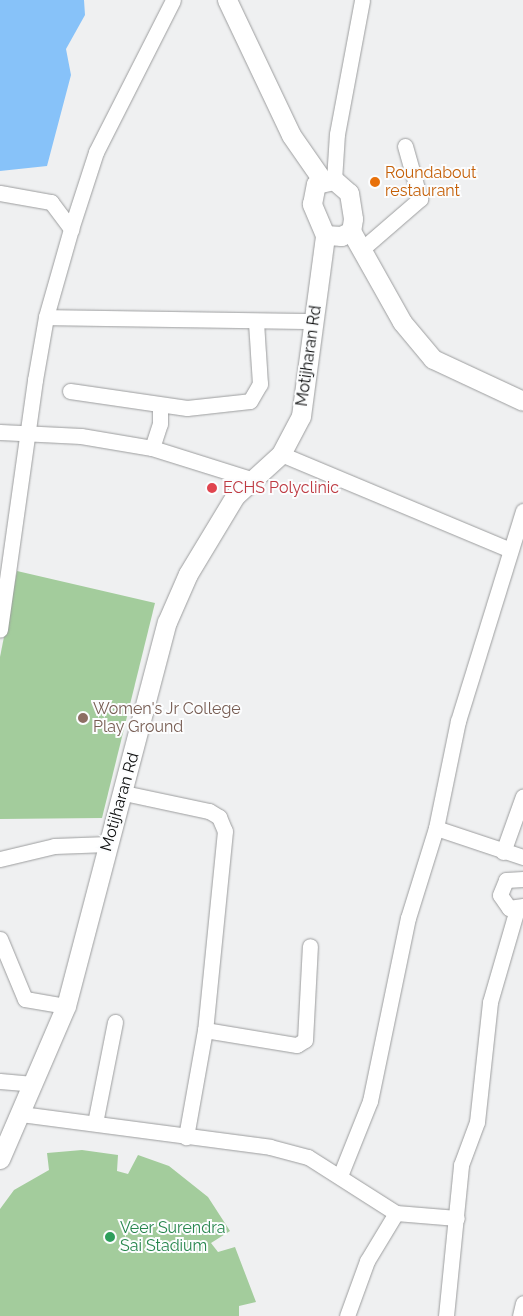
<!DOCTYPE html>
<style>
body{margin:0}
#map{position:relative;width:523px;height:1316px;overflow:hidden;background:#eff0f1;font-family:Raleway,sans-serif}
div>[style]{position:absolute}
.green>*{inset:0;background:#a3cc9c}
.water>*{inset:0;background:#87c2f9}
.roads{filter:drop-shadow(0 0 1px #9c9d9e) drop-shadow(0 0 1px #9c9d9e)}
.minor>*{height:15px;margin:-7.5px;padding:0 7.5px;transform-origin:7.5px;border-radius:7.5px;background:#fff}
.major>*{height:19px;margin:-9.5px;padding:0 9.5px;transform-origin:9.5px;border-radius:9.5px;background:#fff}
.dots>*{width:14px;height:14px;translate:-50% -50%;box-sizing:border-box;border:2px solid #fcfdfe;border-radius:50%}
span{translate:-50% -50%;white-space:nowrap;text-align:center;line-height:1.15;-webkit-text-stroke:4px #fcfdfe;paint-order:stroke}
.food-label{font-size:16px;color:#c56008}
.left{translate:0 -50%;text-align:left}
.street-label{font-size:16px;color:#0d0e0e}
.health-label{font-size:16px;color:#be3a42}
.education-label{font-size:16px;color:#785e54}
.leisure-label{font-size:16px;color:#27864d}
</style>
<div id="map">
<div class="green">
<div style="clip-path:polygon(17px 571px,155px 603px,102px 818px,0 819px,0 657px)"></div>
<div style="clip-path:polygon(82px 1150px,118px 1155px,117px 1171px,128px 1174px,138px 1155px,169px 1166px,208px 1197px,230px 1231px,211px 1243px,218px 1252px,235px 1247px,256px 1302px,239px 1306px,239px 1316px,0 1316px,0 1209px,14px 1190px,49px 1170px,47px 1153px)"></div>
</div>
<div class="water">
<div style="clip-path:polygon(0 0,84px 0,85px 15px,66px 49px,71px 75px,47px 166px,0 171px)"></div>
</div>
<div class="roads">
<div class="minor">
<div style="left:334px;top:180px;width:46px;rotate:-86.3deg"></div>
<div style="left:337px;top:134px;width:136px;rotate:-79.4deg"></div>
<div style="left:0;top:193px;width:52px;rotate:10deg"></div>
<div style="left:51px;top:202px;width:34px;rotate:53deg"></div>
<div style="left:71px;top:229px;width:91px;rotate:105.9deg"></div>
<div style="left:46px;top:317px;width:64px;rotate:99.9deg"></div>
<div style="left:35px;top:380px;width:252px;rotate:98deg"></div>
<div style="left:71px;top:229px;width:81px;rotate:-72deg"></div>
<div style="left:96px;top:152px;width:170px;rotate:-63.1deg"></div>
<div style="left:362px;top:249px;width:77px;rotate:-40.8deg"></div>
<div style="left:420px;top:199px;width:55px;rotate:-105.8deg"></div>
<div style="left:46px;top:317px;width:268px;rotate:0.9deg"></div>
<div style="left:70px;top:391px;width:118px;rotate:8.3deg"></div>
<div style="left:187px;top:408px;width:63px;rotate:-6.3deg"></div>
<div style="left:250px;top:401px;width:20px;rotate:-60deg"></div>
<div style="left:260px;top:384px;width:62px;rotate:-93.7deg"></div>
<div style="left:0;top:432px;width:81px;rotate:2.8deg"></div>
<div style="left:81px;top:436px;width:72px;rotate:9.6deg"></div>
<div style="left:152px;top:448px;width:104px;rotate:17.4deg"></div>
<div style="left:152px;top:448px;width:25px;rotate:-72deg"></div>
<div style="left:160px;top:424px;width:18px;rotate:-90deg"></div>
<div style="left:281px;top:454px;width:248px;rotate:22.7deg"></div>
<div style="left:124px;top:793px;width:87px;rotate:12deg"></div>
<div style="left:209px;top:811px;width:12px;rotate:31deg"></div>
<div style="left:219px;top:817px;width:15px;rotate:67deg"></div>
<div style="left:225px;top:831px;width:200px;rotate:95.7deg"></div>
<div style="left:205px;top:1030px;width:109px;rotate:100.1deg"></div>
<div style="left:436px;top:828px;width:92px;rotate:18.4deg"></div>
<div style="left:503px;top:852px;width:59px;rotate:-70.3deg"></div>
<div style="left:0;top:859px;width:56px;rotate:-13.5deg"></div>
<div style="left:54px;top:846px;width:54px;rotate:-2.1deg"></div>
<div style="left:523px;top:879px;width:17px;rotate:177deg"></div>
<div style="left:506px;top:880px;width:16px;rotate:112deg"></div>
<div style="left:500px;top:895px;width:16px;rotate:55deg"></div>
<div style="left:509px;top:908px;width:14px;rotate:-8deg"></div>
<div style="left:0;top:939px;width:65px;rotate:67.4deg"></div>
<div style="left:25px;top:999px;width:42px;rotate:9.7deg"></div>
<div style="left:205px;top:1030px;width:93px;rotate:9.3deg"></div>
<div style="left:297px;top:1045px;width:9px;rotate:-32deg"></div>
<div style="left:305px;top:1040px;width:94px;rotate:-87deg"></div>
<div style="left:0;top:1081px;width:33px;rotate:5deg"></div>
<div style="left:21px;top:1114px;width:251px;rotate:7.5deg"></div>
<div style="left:270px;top:1147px;width:39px;rotate:15deg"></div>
<div style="left:308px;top:1157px;width:104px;rotate:32.5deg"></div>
<div style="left:396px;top:1213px;width:61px;rotate:4.7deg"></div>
<div style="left:95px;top:1123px;width:103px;rotate:-78.8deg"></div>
<div style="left:340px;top:1176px;width:81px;rotate:-68.2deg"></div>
<div style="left:370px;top:1101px;width:187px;rotate:-78.3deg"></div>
<div style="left:408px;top:918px;width:94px;rotate:-72.7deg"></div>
<div style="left:436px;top:828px;width:109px;rotate:-78.4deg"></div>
<div style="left:458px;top:721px;width:220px;rotate:-72.8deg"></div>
<div style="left:347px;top:1316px;width:59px;rotate:-70deg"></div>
<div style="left:367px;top:1261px;width:56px;rotate:-58.9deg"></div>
<div style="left:446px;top:1316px;width:152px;rotate:-84.3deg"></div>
<div style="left:461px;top:1165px;width:46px;rotate:-69.6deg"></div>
<div style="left:477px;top:1122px;width:121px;rotate:-83.8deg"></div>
<div style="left:490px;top:1002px;width:97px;rotate:-73.8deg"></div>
<div style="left:520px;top:1316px;width:13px;rotate:-77deg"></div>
</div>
<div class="major">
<div style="left:227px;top:0;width:149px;rotate:64.6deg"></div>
<div style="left:291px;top:135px;width:56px;rotate:55.2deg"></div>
<div style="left:334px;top:180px;width:20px;rotate:41deg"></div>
<div style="left:349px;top:193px;width:26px;rotate:81deg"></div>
<div style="left:353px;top:219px;width:12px;rotate:99deg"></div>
<div style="left:351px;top:231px;width:11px;rotate:153deg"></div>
<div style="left:341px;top:236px;width:16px;rotate:-176deg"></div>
<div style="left:325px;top:235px;width:34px;rotate:-113deg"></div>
<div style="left:312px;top:204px;width:20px;rotate:-79deg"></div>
<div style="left:316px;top:184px;width:18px;rotate:-13deg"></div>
<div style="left:351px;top:231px;width:104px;rotate:60.7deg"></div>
<div style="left:402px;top:322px;width:48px;rotate:50deg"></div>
<div style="left:433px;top:359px;width:99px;rotate:25deg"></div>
<div style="left:0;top:1159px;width:167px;rotate:-66.7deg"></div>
<div style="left:66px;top:1006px;width:397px;rotate:-75.3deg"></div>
<div style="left:167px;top:622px;width:52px;rotate:-66.4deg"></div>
<div style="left:188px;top:574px;width:91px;rotate:-58.9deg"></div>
<div style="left:235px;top:496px;width:62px;rotate:-42.4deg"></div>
<div style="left:281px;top:454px;width:43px;rotate:-62.2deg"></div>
<div style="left:301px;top:416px;width:183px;rotate:-82.4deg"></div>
</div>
</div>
<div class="dots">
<div style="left:375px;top:182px;background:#e8710a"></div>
<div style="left:212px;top:488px;background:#e0444e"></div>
<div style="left:83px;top:718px;background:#8d6e63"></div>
<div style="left:110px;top:1237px;background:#2e9e5b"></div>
</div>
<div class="food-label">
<span class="left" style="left:385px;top:182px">Roundabout<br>restaurant</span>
</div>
<div class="street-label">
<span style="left:309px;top:356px;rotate:-82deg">Motijharan Rd</span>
<span style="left:120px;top:802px;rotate:-74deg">Motijharan Rd</span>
</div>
<div class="health-label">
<span class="left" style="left:223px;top:488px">ECHS Polyclinic</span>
</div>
<div class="education-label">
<span class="left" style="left:93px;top:718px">Women's Jr College<br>Play Ground</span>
</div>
<div class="leisure-label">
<span class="left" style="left:120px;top:1237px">Veer Surendra<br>Sai Stadium</span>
</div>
</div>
